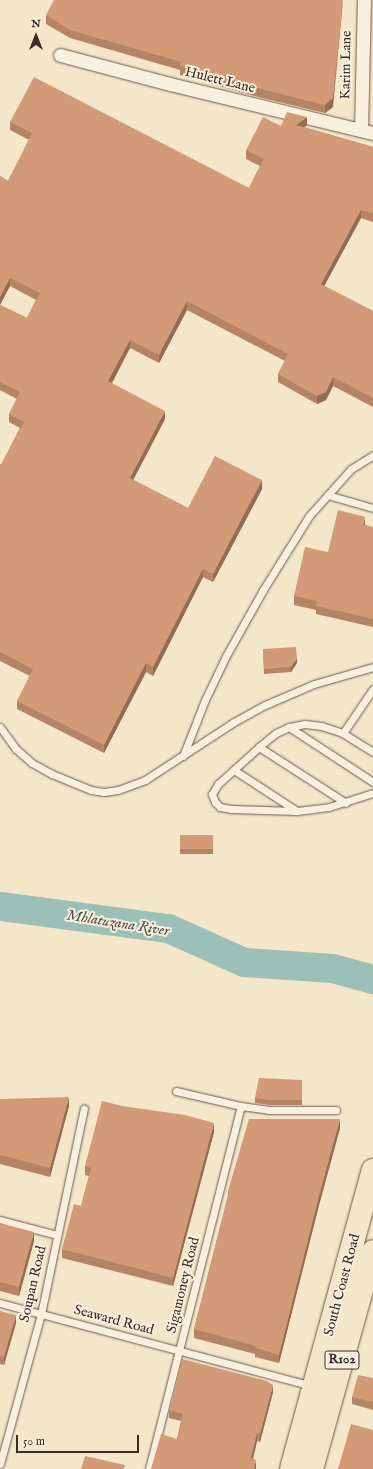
<!DOCTYPE html>
<style>
body{margin:0}
#map{position:relative;width:373px;height:1469px;overflow:hidden;background:#f4e6c9;font-family:"IM FELL English",serif}
div>[style]{position:absolute}
.river>*{height:29px;margin:-14.5px;padding:0 14.5px;transform-origin:14.5px;border-radius:14.5px;background:#9cbfb7}
.roads{filter:drop-shadow(0 0 1px #685a4e) drop-shadow(0 0 1px #685a4e)}
.service>*{height:7px;margin:-3.5px;padding:0 3.5px;transform-origin:3.5px;border-radius:3.5px;background:#f8efdc}
.minor>*{height:13px;margin:-6.5px;padding:0 6.5px;transform-origin:6.5px;border-radius:6.5px;background:#f8efdc}
.trunk>*{height:22px;margin:-11px;padding:0 11px;transform-origin:11px;border-radius:11px;background:#f4e6c9}
.wall>*{inset:0;background:#b58465;transform-origin:0 0}
.shaded-wall>*{inset:0;background:#936c53}
.building>*{inset:0;background:#d29a76;transform-origin:0 0}
span{translate:-50% -50%;white-space:nowrap;text-align:center;line-height:1.15;-webkit-text-stroke:4px #f8efdc;paint-order:stroke}
.shield-label span{padding:1px 3px;background:#f8efdc;border:1px solid;border-radius:3px;-webkit-text-stroke-width:0}
.shield-label{font-size:13px;color:#392b25;font-weight:700}
.street-label{font-size:14px;color:#392b25}
.water-label{font-size:15px;color:#52504a;font-style:italic}
.north{position:absolute;left:16px;top:16px;width:40px;height:40px;-webkit-text-stroke:3px #f8efdc;paint-order:stroke;rotate:0deg;font-size:11px;font-weight:700;line-height:16px;text-align:center;color:#392b25}
.north::after{content:'';display:block;margin:auto;width:14px;height:18px;background:#392b25;clip-path:polygon(50% 0,100% 100%,50% 72%,0 100%)}
.scale{position:absolute;left:16px;top:1435px;width:123px;height:18px;box-sizing:border-box;border:2px solid #392b25;border-top:0;padding-left:5px;font-size:12px;line-height:14px;white-space:nowrap;color:#392b25;-webkit-text-stroke:3px #f8efdc;paint-order:stroke}
</style>
<div id="map">
<div class="river">
<div style="left:0;top:906px;width:169px;rotate:7.5deg"></div>
<div style="left:168px;top:928px;width:83px;rotate:24.1deg"></div>
<div style="left:244px;top:962px;width:88px;rotate:3.9deg"></div>
<div style="left:332px;top:968px;width:42px;rotate:15deg"></div>
</div>
<div class="roads">
<div class="service">
<div style="left:328px;top:495px;width:47px;rotate:16.1deg"></div>
<div style="left:0;top:727px;width:27px;rotate:54deg"></div>
<div style="left:16px;top:749px;width:21px;rotate:41deg"></div>
<div style="left:32px;top:763px;width:23px;rotate:29deg"></div>
<div style="left:52px;top:774px;width:42px;rotate:22.3deg"></div>
<div style="left:91px;top:790px;width:13px;rotate:9deg"></div>
<div style="left:104px;top:792px;width:14px;rotate:-8deg"></div>
<div style="left:118px;top:790px;width:29px;rotate:-20deg"></div>
<div style="left:145px;top:780px;width:106px;rotate:-33.1deg"></div>
<div style="left:234px;top:722px;width:35px;rotate:-29deg"></div>
<div style="left:265px;top:705px;width:53px;rotate:-23.2deg"></div>
<div style="left:314px;top:684px;width:61px;rotate:-16.1deg"></div>
<div style="left:289px;top:727px;width:100px;rotate:33.2deg"></div>
<div style="left:343px;top:733px;width:53px;rotate:-55.7deg"></div>
<div style="left:259px;top:747px;width:103px;rotate:32.8deg"></div>
<div style="left:373px;top:752px;width:36px;rotate:-148deg"></div>
<div style="left:343px;top:733px;width:23px;rotate:-162deg"></div>
<div style="left:321px;top:726px;width:16px;rotate:-173deg"></div>
<div style="left:305px;top:724px;width:16px;rotate:169deg"></div>
<div style="left:289px;top:727px;width:14px;rotate:155deg"></div>
<div style="left:276px;top:733px;width:22px;rotate:141deg"></div>
<div style="left:259px;top:747px;width:55px;rotate:137.9deg"></div>
<div style="left:218px;top:784px;width:12px;rotate:121deg"></div>
<div style="left:212px;top:794px;width:9px;rotate:69deg"></div>
<div style="left:215px;top:802px;width:7px;rotate:45deg"></div>
<div style="left:220px;top:807px;width:11px;rotate:10deg"></div>
<div style="left:231px;top:809px;width:66px;rotate:1.7deg"></div>
<div style="left:297px;top:811px;width:32px;rotate:-7deg"></div>
<div style="left:329px;top:807px;width:46px;rotate:-17.7deg"></div>
<div style="left:183px;top:756px;width:60px;rotate:-68.6deg"></div>
<div style="left:205px;top:700px;width:49px;rotate:-64.5deg"></div>
<div style="left:226px;top:656px;width:76px;rotate:-60.7deg"></div>
<div style="left:263px;top:590px;width:87px;rotate:-58.1deg"></div>
<div style="left:309px;top:516px;width:63px;rotate:-48.2deg"></div>
<div style="left:351px;top:469px;width:26px;rotate:-32deg"></div>
<div style="left:234px;top:770px;width:75px;rotate:33.1deg"></div>
<div style="left:176px;top:1091px;width:67px;rotate:13deg"></div>
<div style="left:241px;top:1106px;width:28px;rotate:8deg"></div>
<div style="left:269px;top:1110px;width:67px"></div>
<div style="left:0;top:1220px;width:59px;rotate:14.7deg"></div>
<div style="left:0;top:1303px;width:322px;rotate:14.9deg"></div>
<div style="left:0;top:1464px;width:156px;rotate:-74.7deg"></div>
<div style="left:41px;top:1314px;width:210px;rotate:-78.2deg"></div>
<div style="left:149px;top:1469px;width:374px;rotate:-75.8deg"></div>
</div>
<div class="minor">
<div style="left:60px;top:55px;width:114px;rotate:14.8deg"></div>
<div style="left:170px;top:84px;width:209px;rotate:13.6deg"></div>
<div style="left:361px;top:130px;width:130px;rotate:-88.7deg"></div>
</div>
<div class="trunk">
<div style="left:291px;top:1469px;width:310px;rotate:-74.7deg"></div>
<div style="left:312px;top:1469px;width:226px;rotate:-74.4deg"></div>
</div>
</div>
<div class="wall">
<div style="clip-path:polygon(46px 15px,333px 107px,325px 113px,258px 97px,180px 75px,180px 70px,70px 38px,46px 24px)"></div>
<div style="clip-path:polygon(evenodd,10px 122px,249px 188px,260px 166px,246px 159px,246px 150px,281px 126px,307px 125px,304px 127px,373px 147px,373px 222px,361px 218px,324px 286px,373px 311px,373px 407px,333px 386px,326px 400px,317px 404px,278px 382px,278px 374px,285px 361px,187px 310px,159px 363px,130px 348px,112px 383px,165px 419px,133px 480px,188px 508px,262px 489px,213px 582px,203px 577px,153px 676px,146px 672px,104px 753px,17px 709px,17px 701px,30px 676px,0 661px,0 464px,1px 465px,20px 428px,9px 422px,9px 414px,17px 399px,0 390px,0 176px,8px 181px,29px 140px,10px 130px,10px 122px,10px 286px,36px 300px,27px 318px,0 305px,10px 286px)"></div>
<div style="clip-path:polygon(365px 525px,373px 527px,373px 627px,316px 614px,316px 610px,294px 605px,294px 596px,328px 552px)"></div>
<div style="clip-path:polygon(263px 649px,297px 663px,291px 672px,264px 674px)"></div>
<div style="left:180px;top:835px;width:33px;height:19px"></div>
<div style="clip-path:polygon(302px 1080px,302px 1105px,269px 1105px,255px 1103px,255px 1098px)"></div>
<div style="clip-path:polygon(0 1099px,69px 1106px,50px 1177px,0 1164px)"></div>
<div style="clip-path:polygon(340px 1128px,319px 1205px,279px 1363px,255px 1357px,255px 1354px,194px 1338px,194px 1329px,228px 1197px,228px 1191px)"></div>
<div style="clip-path:polygon(214px 1132px,173px 1286px,62px 1258px,62px 1249px,81px 1206px,89px 1176px,85px 1175px,85px 1166px)"></div>
<div style="clip-path:polygon(0 1223px,34px 1241px,19px 1296px,0 1291px)"></div>
<div style="clip-path:polygon(0 1311px,16px 1323px,4px 1365px,0 1364px)"></div>
<div style="clip-path:polygon(373px 1378px,373px 1410px,352px 1404px,352px 1397px)"></div>
<div style="clip-path:polygon(273px 1392px,260px 1442px,257px 1441px,253px 1459px,256px 1468px,177px 1439px,181px 1421px,169px 1418px,169px 1410px)"></div>
</div>
<div class="shaded-wall">
<div style="clip-path:polygon(343px 0,333px 107px,325px 113px,325px 105px)"></div>
<div style="clip-path:polygon(307px 117px,307px 125px,296px 133px,296px 125px)"></div>
<div style="clip-path:polygon(361px 210px,361px 218px,321px 292px,321px 284px)"></div>
<div style="clip-path:polygon(10px 278px,10px 286px,0 305px,0 297px)"></div>
<div style="clip-path:polygon(187px 301px,187px 310px,159px 363px,159px 355px)"></div>
<div style="clip-path:polygon(130px 340px,130px 348px,108px 390px,108px 381px)"></div>
<div style="clip-path:polygon(333px 377px,333px 386px,326px 400px,317px 404px,317px 396px)"></div>
<div style="clip-path:polygon(165px 411px,165px 419px,130px 486px,130px 478px)"></div>
<div style="clip-path:polygon(262px 480px,262px 489px,213px 582px,213px 574px)"></div>
<div style="clip-path:polygon(365px 517px,365px 526px,363px 525px)"></div>
<div style="clip-path:polygon(203px 569px,203px 577px,153px 676px,153px 667px)"></div>
<div style="clip-path:polygon(297px 658px,297px 663px,291px 672px,291px 667px)"></div>
<div style="clip-path:polygon(146px 663px,146px 672px,104px 753px,104px 745px)"></div>
<div style="clip-path:polygon(69px 1097px,69px 1106px,50px 1177px,50px 1168px)"></div>
<div style="clip-path:polygon(340px 1119px,340px 1128px,319px 1205px,279px 1363px,279px 1355px,319px 1196px)"></div>
<div style="clip-path:polygon(214px 1123px,214px 1132px,173px 1286px,173px 1278px)"></div>
<div style="clip-path:polygon(34px 1232px,34px 1241px,19px 1296px,19px 1287px)"></div>
<div style="clip-path:polygon(16px 1315px,16px 1323px,4px 1365px,4px 1357px)"></div>
<div style="clip-path:polygon(273px 1385px,273px 1392px,260px 1442px,260px 1434px)"></div>
<div style="clip-path:polygon(257px 1433px,257px 1441px,251px 1466px,251px 1458px)"></div>
<div style="clip-path:polygon(256px 1460px,256px 1469px,254px 1469px)"></div>
</div>
<div class="building">
<div style="clip-path:polygon(54px 0,343px 0,333px 98px,325px 105px,258px 88px,180px 66px,181px 62px,70px 30px,46px 15px)"></div>
<div style="clip-path:polygon(34px 77px,249px 188px,264px 159px,246px 150px,263px 117px,281px 126px,287px 112px,307px 117px,296px 125px,373px 147px,373px 213px,361px 210px,321px 284px,373px 311px,373px 398px,333px 377px,326px 392px,317px 396px,278px 374px,288px 354px,187px 301px,159px 355px,130px 340px,108px 381px,165px 411px,130px 478px,188px 508px,215px 456px,262px 480px,213px 574px,203px 569px,153px 667px,146px 663px,104px 745px,17px 701px,33px 669px,0 652px,0 464px,1px 465px,24px 422px,9px 414px,20px 392px,0 382px,0 305px,27px 318px,40px 293px,10px 278px,0 297px,0 176px,8px 181px,32px 133px,10px 122px)"></div>
<div style="clip-path:polygon(338px 510px,365px 517px,363px 525px,373px 527px,373px 619px,316px 606px,317px 601px,294px 596px,305px 547px,328px 552px)"></div>
<div style="clip-path:polygon(296px 647px,297px 658px,291px 667px,264px 669px,263px 649px)"></div>
<div style="left:180px;top:835px;width:33px;height:14px"></div>
<div style="clip-path:polygon(259px 1078px,302px 1080px,302px 1100px,269px 1100px,255px 1098px)"></div>
<div style="clip-path:polygon(69px 1097px,50px 1168px,0 1155px,0 1099px)"></div>
<div style="clip-path:polygon(102px 1101px,122px 1106px,185px 1115px,214px 1123px,173px 1278px,62px 1249px,74px 1204px,81px 1206px,91px 1168px,85px 1166px)"></div>
<div style="clip-path:polygon(249px 1119px,340px 1119px,319px 1196px,279px 1355px,255px 1348px,256px 1346px,194px 1329px,229px 1191px,228px 1191px)"></div>
<div style="clip-path:polygon(0 1223px,34px 1232px,19px 1287px,0 1282px)"></div>
<div style="clip-path:polygon(0 1311px,16px 1315px,4px 1357px,0 1356px)"></div>
<div style="clip-path:polygon(182px 1359px,267px 1381px,273px 1385px,260px 1434px,257px 1433px,251px 1458px,256px 1460px,254px 1469px,151px 1469px,161px 1434px,177px 1439px,183px 1414px,169px 1410px)"></div>
<div style="clip-path:polygon(358px 1375px,373px 1378px,373px 1402px,352px 1397px)"></div>
<div style="clip-path:polygon(351px 1424px,373px 1430px,373px 1469px,338px 1469px)"></div>
<div style="clip-path:polygon(85px 1456px,125px 1465px,124px 1469px,81px 1469px)"></div>
</div>
<div class="shield-label">
<span style="left:342px;top:1360px">R102</span>
</div>
<div class="street-label">
<span style="left:346px;top:65px;rotate:-89deg">Karim Lane</span>
<span style="left:220px;top:80px;rotate:14deg">Hulett Lane</span>
<span style="left:33px;top:1284px;rotate:-77deg">Soupan Road</span>
<span style="left:183px;top:1285px;rotate:-76deg">Sigamoney Road</span>
<span style="left:342px;top:1285px;rotate:-75deg">South Coast Road</span>
<span style="left:114px;top:1320px;rotate:15deg">Seaward Road</span>
</div>
<div class="water-label">
<span style="left:118px;top:923px;rotate:9deg">Mhlatuzana River</span>
</div>
<div class="north">N</div>
<div class="scale">50 m</div>
</div>
